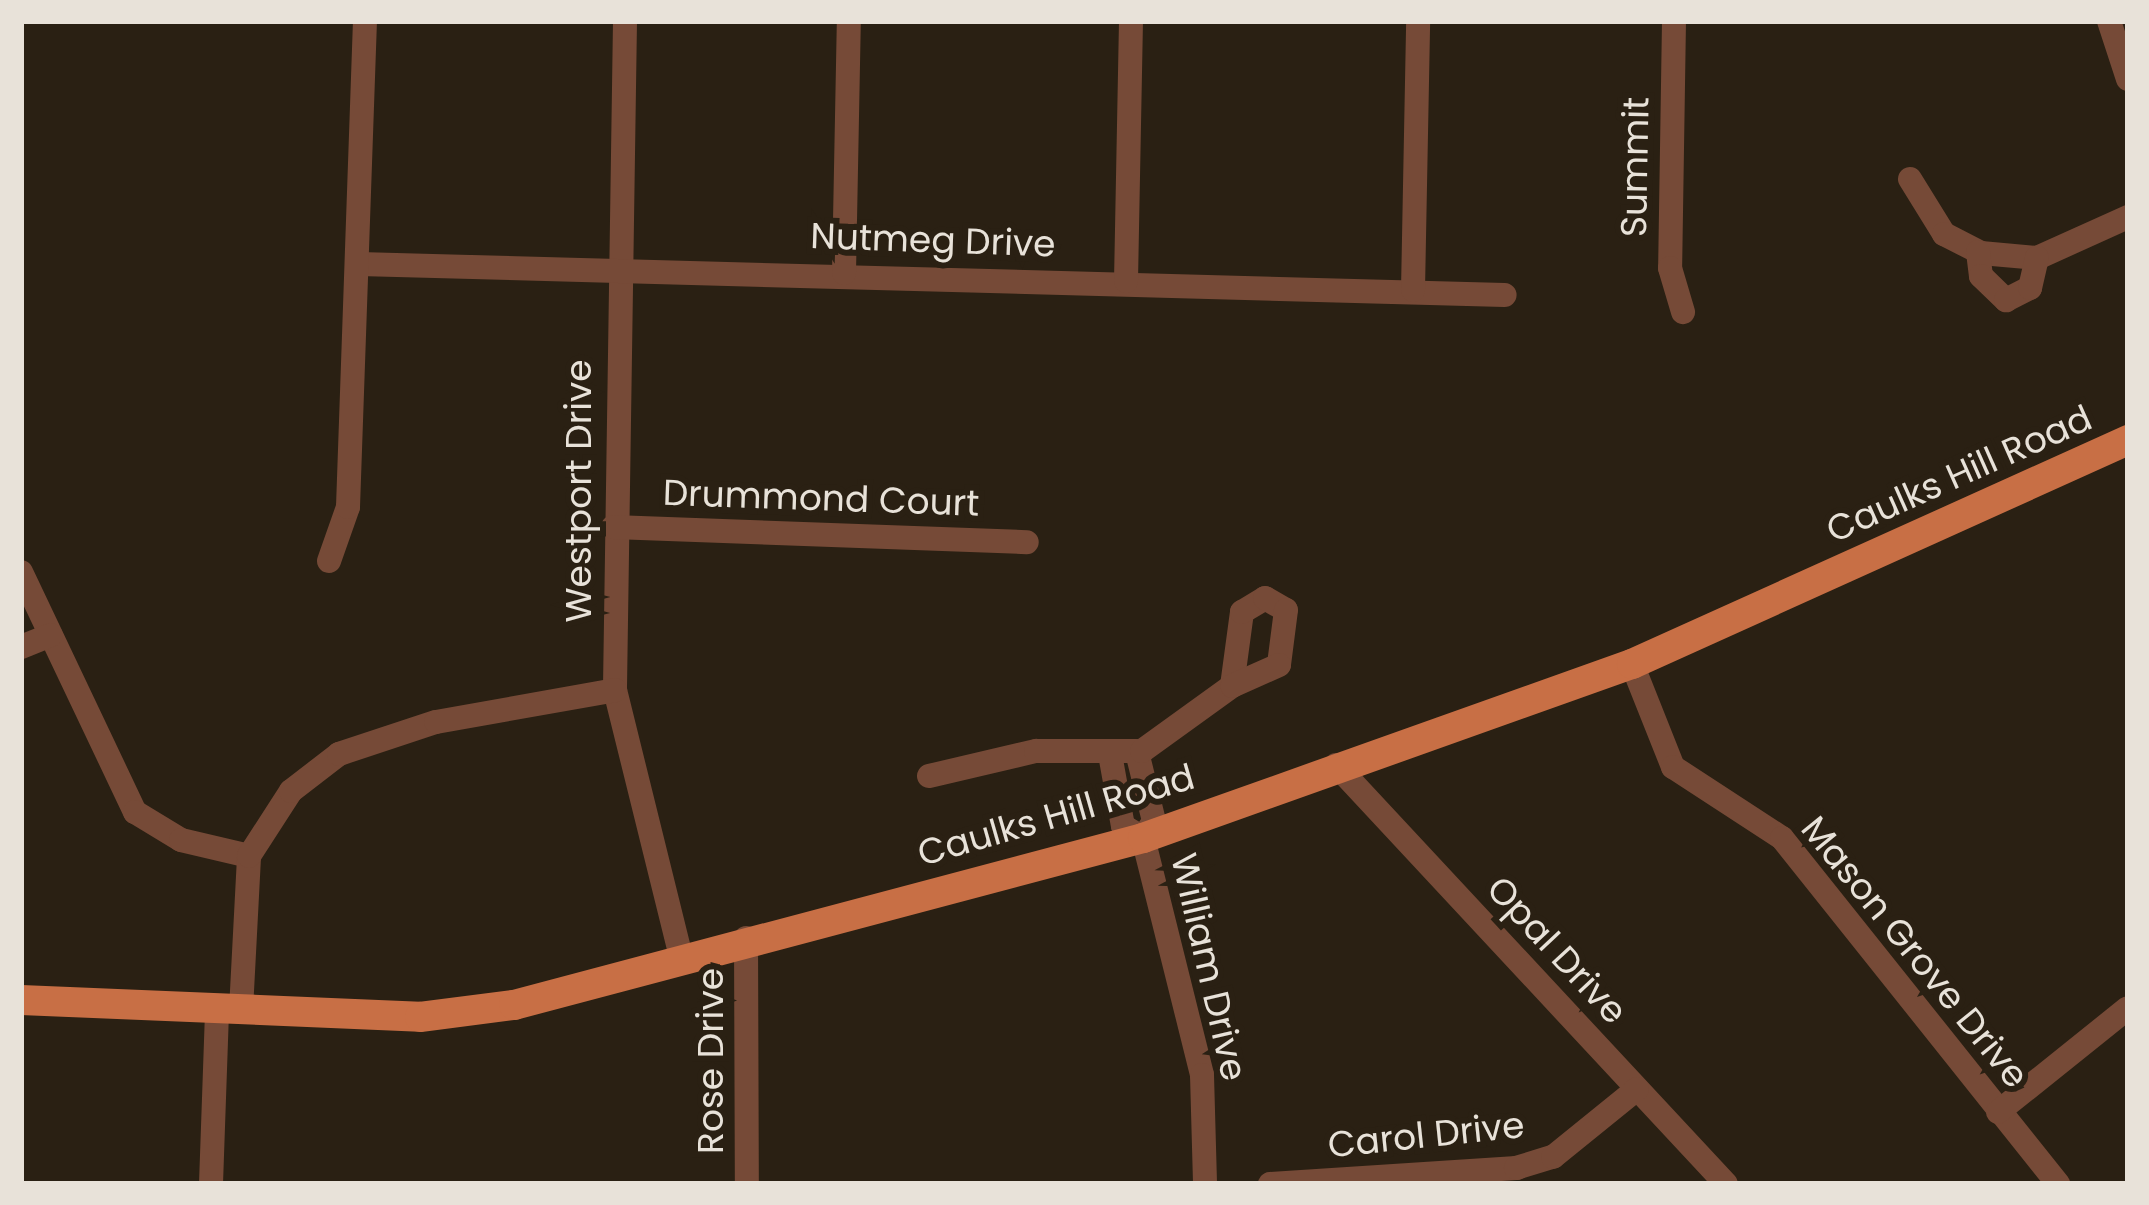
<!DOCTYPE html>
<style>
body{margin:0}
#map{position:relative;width:2149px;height:1205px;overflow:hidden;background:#2a2013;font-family:Poppins,sans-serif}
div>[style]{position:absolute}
.minor>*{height:24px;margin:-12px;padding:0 12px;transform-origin:12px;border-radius:12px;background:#764a37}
.major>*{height:30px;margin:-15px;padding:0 15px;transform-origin:15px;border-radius:15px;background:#c86f45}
span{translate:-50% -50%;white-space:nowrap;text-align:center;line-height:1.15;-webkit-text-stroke:12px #2a2013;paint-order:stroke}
.street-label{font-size:36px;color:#e8e2d9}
.frame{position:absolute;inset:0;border:24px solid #e8e2d9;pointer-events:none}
</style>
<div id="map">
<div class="minor">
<div style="left:625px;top:21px;width:669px;rotate:90.86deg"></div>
<div style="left:615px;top:690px;width:271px;rotate:76.1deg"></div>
<div style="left:1674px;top:21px;width:247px;rotate:90.9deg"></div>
<div style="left:1670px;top:268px;width:46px;rotate:73.5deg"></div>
<div style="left:2109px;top:21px;width:61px;rotate:71.9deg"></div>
<div style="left:1910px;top:179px;width:65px;rotate:58.3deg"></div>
<div style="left:1944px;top:234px;width:42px;rotate:27.2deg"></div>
<div style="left:1981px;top:253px;width:56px;rotate:5.1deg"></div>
<div style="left:2037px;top:258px;width:100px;rotate:-24.3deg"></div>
<div style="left:1978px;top:252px;width:24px;rotate:83deg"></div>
<div style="left:1981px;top:276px;width:35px;rotate:44deg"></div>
<div style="left:2006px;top:300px;width:27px;rotate:-27deg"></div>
<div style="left:2030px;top:288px;width:31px;rotate:-77deg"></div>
<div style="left:359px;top:264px;width:1146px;rotate:1.55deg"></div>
<div style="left:844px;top:273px;width:252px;rotate:-88.9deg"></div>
<div style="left:1126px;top:281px;width:260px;rotate:-88.9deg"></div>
<div style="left:1413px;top:290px;width:269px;rotate:-88.9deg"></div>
<div style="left:613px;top:527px;width:414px;rotate:2.1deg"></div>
<div style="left:329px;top:561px;width:57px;rotate:-70.6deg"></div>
<div style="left:348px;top:507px;width:486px;rotate:-88deg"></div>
<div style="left:21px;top:572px;width:266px;rotate:64.6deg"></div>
<div style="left:135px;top:812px;width:54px;rotate:31.3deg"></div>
<div style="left:181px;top:840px;width:70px;rotate:13.2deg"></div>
<div style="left:21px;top:647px;width:32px;rotate:-22deg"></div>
<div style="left:1632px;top:664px;width:111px;rotate:68.3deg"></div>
<div style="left:1673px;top:767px;width:130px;rotate:33.1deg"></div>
<div style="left:1782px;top:838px;width:443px;rotate:51.4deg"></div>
<div style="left:1137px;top:752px;width:71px;rotate:76.2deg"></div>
<div style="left:1154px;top:821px;width:20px;rotate:123deg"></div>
<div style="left:1110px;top:754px;width:73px;rotate:79.8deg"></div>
<div style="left:1123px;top:826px;width:23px;rotate:31deg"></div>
<div style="left:1336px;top:765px;width:572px;rotate:47.05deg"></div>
<div style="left:929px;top:776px;width:110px;rotate:-13.2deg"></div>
<div style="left:1036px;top:751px;width:106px"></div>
<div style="left:1142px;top:751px;width:111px;rotate:-35.8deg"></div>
<div style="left:1232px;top:686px;width:75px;rotate:-82.3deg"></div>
<div style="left:1242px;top:612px;width:27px;rotate:-31deg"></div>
<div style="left:1265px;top:598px;width:24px;rotate:30deg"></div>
<div style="left:1286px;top:610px;width:55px;rotate:97.3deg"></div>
<div style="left:1279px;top:665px;width:51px;rotate:155.9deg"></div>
<div style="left:1143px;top:838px;width:244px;rotate:76deg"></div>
<div style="left:1202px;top:1075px;width:109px;rotate:88.4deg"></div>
<div style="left:746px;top:938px;width:246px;rotate:89.8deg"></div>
<div style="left:241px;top:1010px;width:154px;rotate:-87deg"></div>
<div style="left:249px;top:856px;width:77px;rotate:-57.1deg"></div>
<div style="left:291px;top:791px;width:61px;rotate:-37.6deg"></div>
<div style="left:339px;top:754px;width:102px;rotate:-18.3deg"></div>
<div style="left:436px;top:722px;width:182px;rotate:-10.1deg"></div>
<div style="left:1998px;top:1112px;width:166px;rotate:-38.7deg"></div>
<div style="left:211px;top:1184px;width:174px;rotate:-88deg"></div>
<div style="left:1270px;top:1184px;width:247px;rotate:-3.7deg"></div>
<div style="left:1516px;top:1168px;width:39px;rotate:-17deg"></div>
<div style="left:1553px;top:1157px;width:108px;rotate:-39deg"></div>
</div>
<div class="major">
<div style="left:21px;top:1000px;width:399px;rotate:2.4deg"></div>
<div style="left:420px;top:1017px;width:95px;rotate:-7.3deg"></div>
<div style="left:514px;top:1005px;width:651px;rotate:-14.87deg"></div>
<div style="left:1143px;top:838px;width:519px;rotate:-19.59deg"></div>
<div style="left:1632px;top:664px;width:544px;rotate:-24.3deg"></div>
</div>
<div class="street-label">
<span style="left:1635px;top:167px;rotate:-89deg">Summit</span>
<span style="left:933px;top:240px;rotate:2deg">Nutmeg Drive</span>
<span style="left:1959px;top:474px;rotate:-24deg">Caulks Hill Road</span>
<span style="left:579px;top:491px;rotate:-90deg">Westport Drive</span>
<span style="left:821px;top:498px;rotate:2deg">Drummond Court</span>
<span style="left:1056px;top:815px;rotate:-16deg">Caulks Hill Road</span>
<span style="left:1557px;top:950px;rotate:47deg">Opal Drive</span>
<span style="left:1915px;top:952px;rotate:51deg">Mason Grove Drive</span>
<span style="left:1209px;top:967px;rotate:77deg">William Drive</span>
<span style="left:711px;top:1061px;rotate:-90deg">Rose Drive</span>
<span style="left:1426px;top:1135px;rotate:-6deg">Carol Drive</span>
</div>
<div class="frame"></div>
</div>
